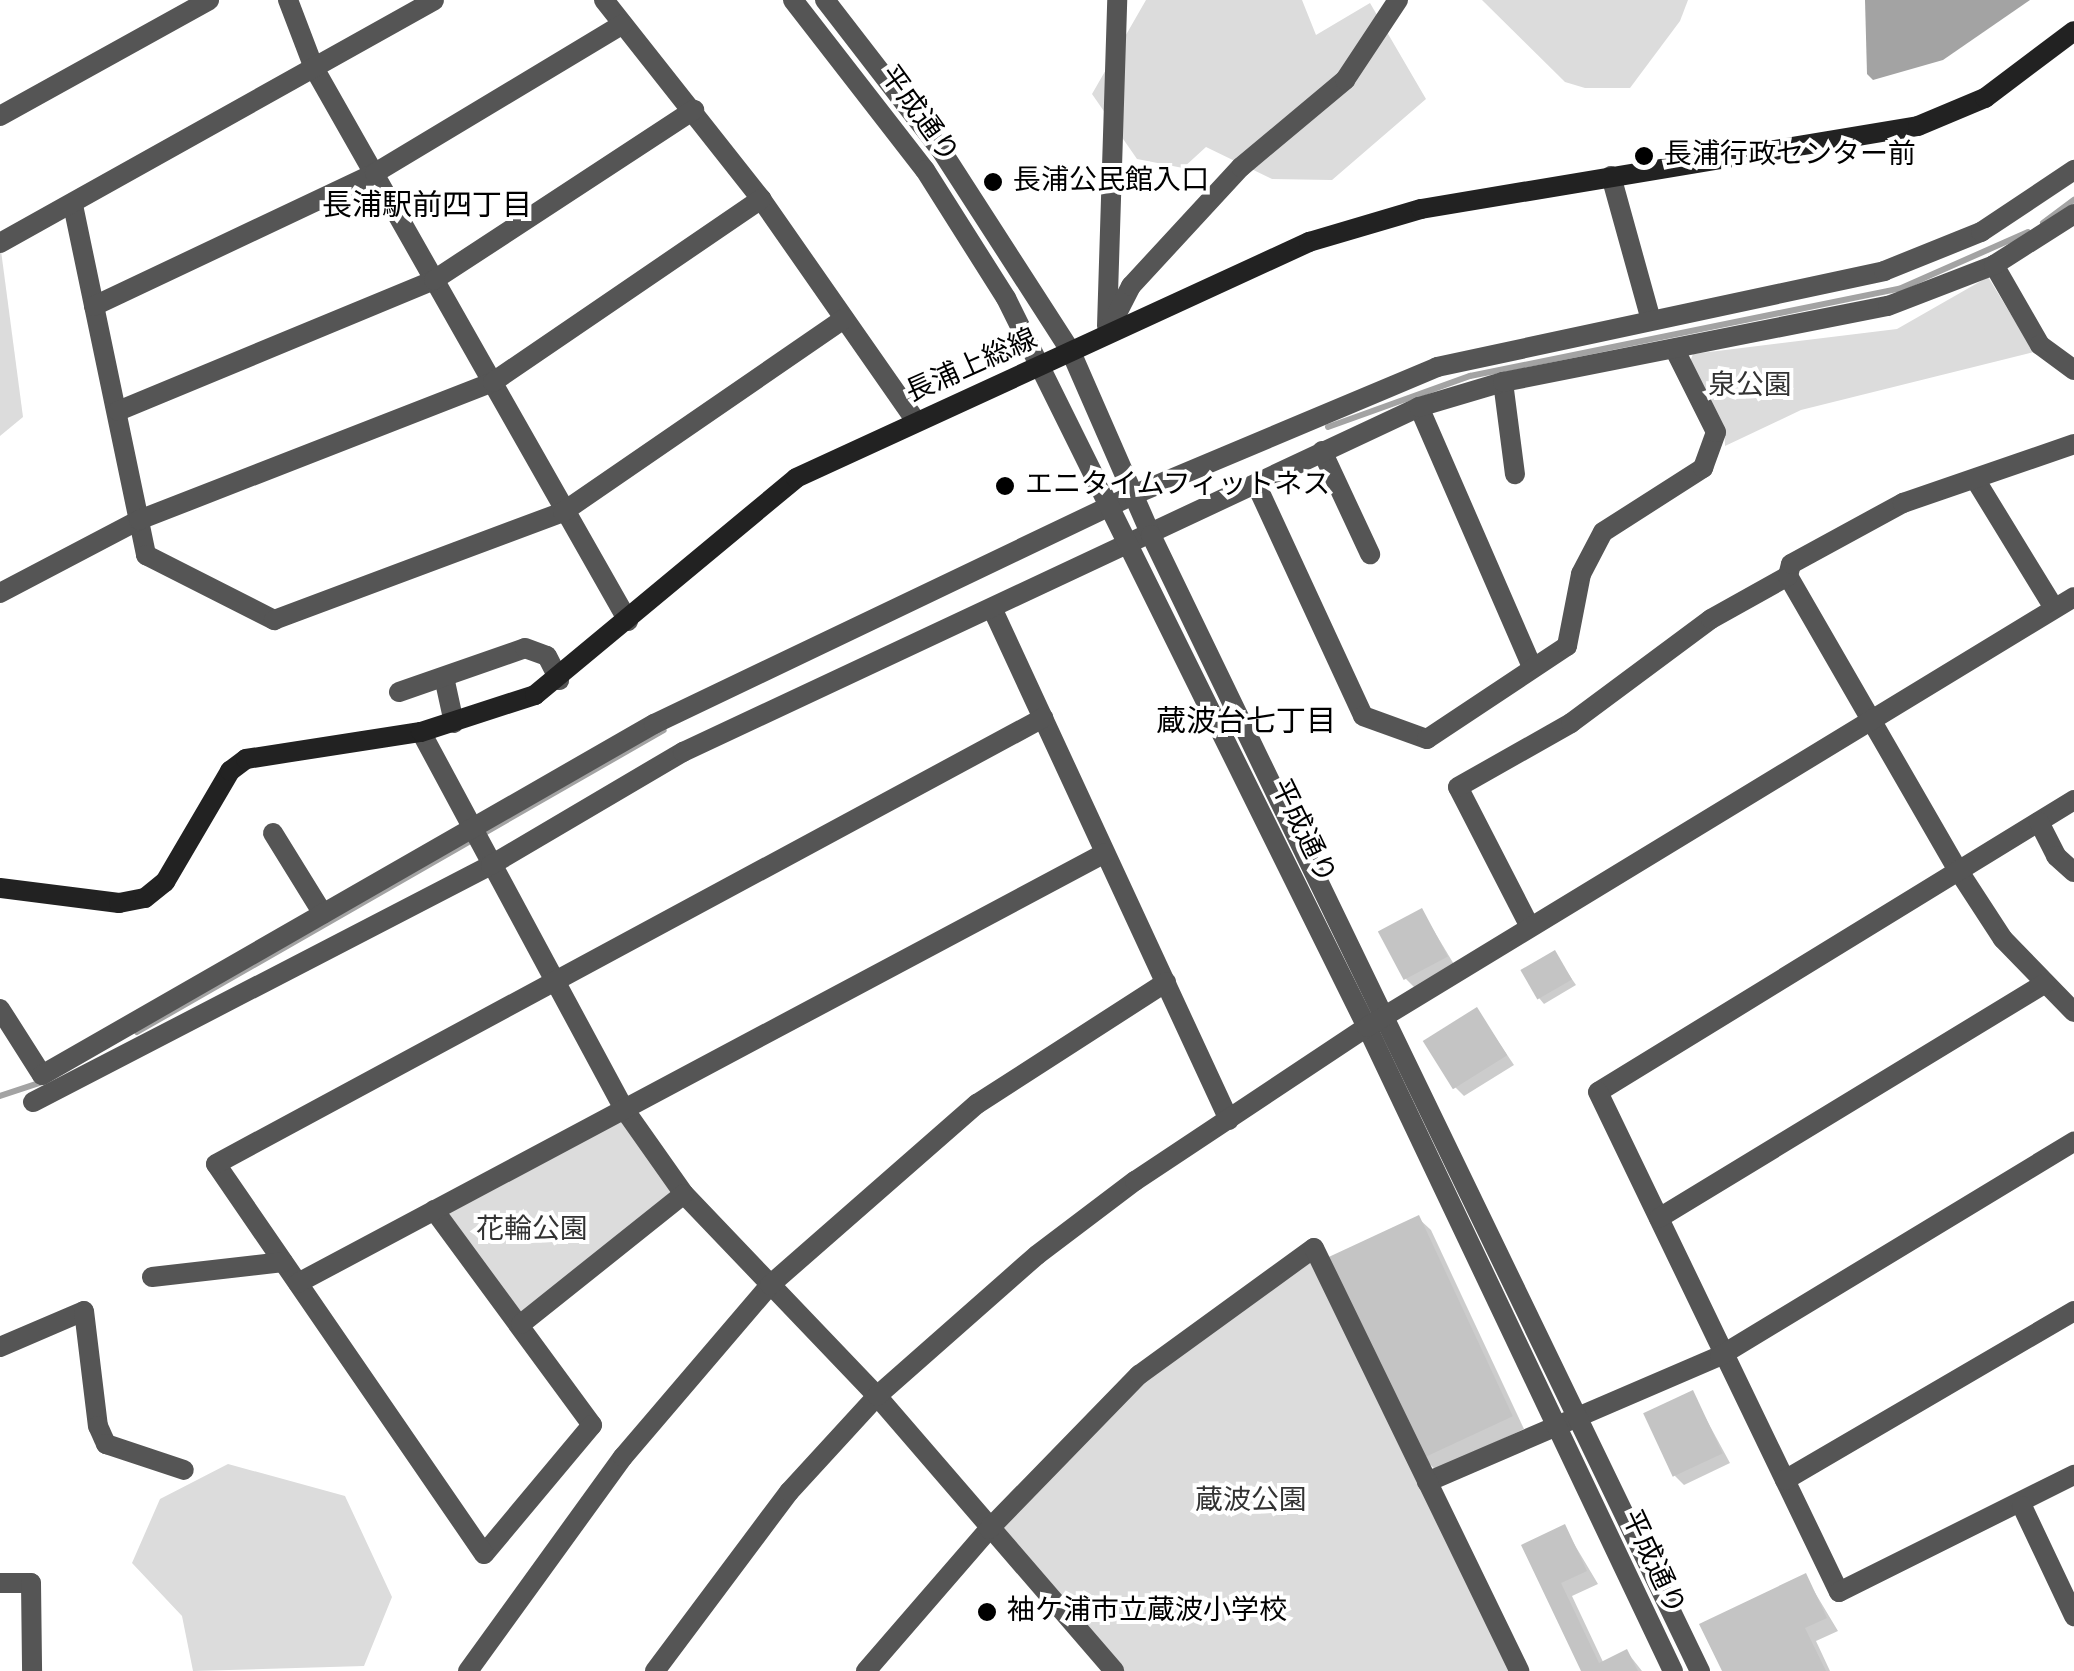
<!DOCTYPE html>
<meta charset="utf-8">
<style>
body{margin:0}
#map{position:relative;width:2074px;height:1671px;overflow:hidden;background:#fff;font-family:Overpass,"Noto Sans JP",sans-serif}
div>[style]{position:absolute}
.green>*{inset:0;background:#dcdcdc}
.water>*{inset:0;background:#a3a3a3}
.shadow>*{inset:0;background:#0003}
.stream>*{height:6px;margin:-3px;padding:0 3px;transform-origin:3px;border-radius:3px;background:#a3a3a3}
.building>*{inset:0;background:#c4c4c4;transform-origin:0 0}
.minor>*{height:20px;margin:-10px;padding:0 10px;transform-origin:10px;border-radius:10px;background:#555}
.tertiary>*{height:20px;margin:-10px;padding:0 10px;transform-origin:10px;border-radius:10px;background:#555}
.secondary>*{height:20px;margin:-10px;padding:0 10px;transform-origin:10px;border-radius:10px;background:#222}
.dots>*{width:28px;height:28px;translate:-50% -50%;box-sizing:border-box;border:5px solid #fff;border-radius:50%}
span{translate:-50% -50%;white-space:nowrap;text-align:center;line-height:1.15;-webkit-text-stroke:8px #fff;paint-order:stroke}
.street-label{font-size:28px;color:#000}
.poi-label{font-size:28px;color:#000}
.left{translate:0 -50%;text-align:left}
.park-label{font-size:28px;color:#333}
.neighbourhood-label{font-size:30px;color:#000}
</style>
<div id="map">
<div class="green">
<div style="clip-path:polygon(1146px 0,1302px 0,1316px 35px,1370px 3px,1426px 99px,1332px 180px,1272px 179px,1206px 147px,1183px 168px,1137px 159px,1092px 94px)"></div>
<div style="clip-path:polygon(1482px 0,1688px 0,1680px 21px,1630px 88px,1585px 88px,1565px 82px)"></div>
<div style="clip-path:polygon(0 243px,23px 417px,0 436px)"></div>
<div style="clip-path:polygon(1988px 277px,2034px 352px,1801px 410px,1725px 446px,1724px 428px,1689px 364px,1693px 354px,1897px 329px)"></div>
<div style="clip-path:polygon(624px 1109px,684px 1194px,521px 1324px,434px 1210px)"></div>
<div style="clip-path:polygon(1314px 1248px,1519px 1671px,1120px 1671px,989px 1529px,1139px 1375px)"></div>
<div style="clip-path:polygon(228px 1464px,345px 1496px,392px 1597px,364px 1666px,193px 1671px,182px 1616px,132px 1563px,160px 1499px)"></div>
</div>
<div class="water">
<div style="clip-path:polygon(1865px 0,2030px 0,1943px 60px,1873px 80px,1867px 74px)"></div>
</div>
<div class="shadow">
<div style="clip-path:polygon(1422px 911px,1455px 966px,1415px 988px,1406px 979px)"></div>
<div style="clip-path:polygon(1554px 953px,1576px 985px,1544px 1004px,1539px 998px)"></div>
<div style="clip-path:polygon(1477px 1010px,1514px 1065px,1464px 1096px,1455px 1087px)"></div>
<div style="clip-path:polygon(1418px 1218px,1431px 1230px,1524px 1429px,1436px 1470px,1423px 1458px)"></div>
<div style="clip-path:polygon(1692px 1393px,1730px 1463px,1684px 1485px,1675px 1476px)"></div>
<div style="clip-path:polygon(1564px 1527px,1598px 1584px,1572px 1596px,1604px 1664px,1627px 1652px,1642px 1671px,1584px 1671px,1525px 1546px)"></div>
<div style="clip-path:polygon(1805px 1576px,1838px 1631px,1816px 1641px,1830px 1671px,1725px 1671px)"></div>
</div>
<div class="stream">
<div style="left:2043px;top:223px;width:39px;rotate:-37deg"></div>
<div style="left:1328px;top:427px;width:151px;rotate:-19.8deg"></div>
<div style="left:1470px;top:376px;width:438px;rotate:-11.5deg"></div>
<div style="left:1899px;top:289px;width:141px;rotate:-23.8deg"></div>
<div style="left:137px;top:1032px;width:607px;rotate:-29.82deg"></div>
<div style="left:0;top:1096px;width:44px;rotate:-18.4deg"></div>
</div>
<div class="building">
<div style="left:1422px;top:908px;width:55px;height:50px;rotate:62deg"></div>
<div style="left:1555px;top:950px;width:34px;height:40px;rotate:60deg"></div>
<div style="left:1477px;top:1007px;width:57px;height:64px;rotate:58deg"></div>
<div style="left:1419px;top:1215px;width:222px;height:102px;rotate:65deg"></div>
<div style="left:1693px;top:1390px;width:70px;height:55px;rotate:65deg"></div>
<div style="clip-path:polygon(1565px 1524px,1587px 1571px,1561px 1583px,1599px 1663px,1627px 1649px,1638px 1671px,1581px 1671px,1521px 1545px)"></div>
<div style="clip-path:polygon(1806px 1573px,1827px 1618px,1805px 1628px,1826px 1671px,1722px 1671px,1699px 1624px)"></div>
</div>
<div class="minor">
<div style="left:288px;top:0;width:73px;rotate:69.1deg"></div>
<div style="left:314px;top:68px;width:636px;rotate:60.41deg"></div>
<div style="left:604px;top:0;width:253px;rotate:51.7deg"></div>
<div style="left:761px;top:199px;width:271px;rotate:55.1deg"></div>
<div style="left:0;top:116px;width:239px;rotate:-29deg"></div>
<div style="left:1611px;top:176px;width:146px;rotate:74.5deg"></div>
<div style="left:73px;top:205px;width:358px;rotate:78.2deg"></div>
<div style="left:146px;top:555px;width:144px;rotate:26.9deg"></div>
<div style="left:274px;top:620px;width:309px;rotate:-20.5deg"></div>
<div style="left:563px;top:512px;width:341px;rotate:-34.5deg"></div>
<div style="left:0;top:243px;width:497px;rotate:-29.2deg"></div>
<div style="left:1994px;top:265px;width:92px;rotate:60.1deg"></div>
<div style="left:2040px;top:345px;width:42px;rotate:36.3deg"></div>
<div style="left:94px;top:306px;width:311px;rotate:-25.3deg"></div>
<div style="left:375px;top:173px;width:289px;rotate:-31deg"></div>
<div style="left:1107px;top:326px;width:326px;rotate:-88.2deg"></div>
<div style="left:1107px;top:333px;width:53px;rotate:-62.9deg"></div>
<div style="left:1131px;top:286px;width:162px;rotate:-47.3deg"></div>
<div style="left:1241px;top:167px;width:136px;rotate:-39.9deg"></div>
<div style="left:1345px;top:80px;width:96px;rotate:-56.5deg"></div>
<div style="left:1503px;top:382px;width:93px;rotate:82.6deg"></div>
<div style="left:1419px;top:407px;width:283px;rotate:66.5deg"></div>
<div style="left:118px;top:411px;width:342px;rotate:-22.5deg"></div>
<div style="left:434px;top:280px;width:311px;rotate:-33.2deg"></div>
<div style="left:1322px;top:451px;width:114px;rotate:65deg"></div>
<div style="left:1975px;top:479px;width:151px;rotate:58.5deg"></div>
<div style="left:1256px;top:484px;width:255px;rotate:65.2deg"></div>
<div style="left:1363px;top:716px;width:68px;rotate:19.8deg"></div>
<div style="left:1427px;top:739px;width:168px;rotate:-33.6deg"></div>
<div style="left:1567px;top:646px;width:73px;rotate:-79deg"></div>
<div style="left:1581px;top:574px;width:47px;rotate:-62.4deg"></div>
<div style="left:1603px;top:532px;width:119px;rotate:-32.6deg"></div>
<div style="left:1703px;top:468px;width:38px;rotate:-70deg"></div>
<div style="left:1716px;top:432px;width:92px;rotate:-116.6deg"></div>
<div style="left:1788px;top:576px;width:340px;rotate:60deg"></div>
<div style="left:1958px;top:870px;width:82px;rotate:56.9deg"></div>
<div style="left:2003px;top:939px;width:102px;rotate:45.8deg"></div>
<div style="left:0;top:593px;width:157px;rotate:-27.7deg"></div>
<div style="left:139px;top:520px;width:380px;rotate:-21.3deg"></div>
<div style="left:493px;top:382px;width:325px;rotate:-34.3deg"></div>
<div style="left:992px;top:608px;width:564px;rotate:65.16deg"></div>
<div style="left:444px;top:677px;width:47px;rotate:77.7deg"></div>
<div style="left:399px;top:692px;width:133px;rotate:-19.2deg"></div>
<div style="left:525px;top:648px;width:23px;rotate:20deg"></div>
<div style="left:547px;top:656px;width:27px;rotate:63deg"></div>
<div style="left:421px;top:732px;width:428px;rotate:61.7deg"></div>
<div style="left:624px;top:1109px;width:104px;rotate:54.8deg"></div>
<div style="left:684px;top:1194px;width:279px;rotate:46.3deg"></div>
<div style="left:877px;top:1396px;width:363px;rotate:49.2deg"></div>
<div style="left:2074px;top:800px;width:558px;rotate:148.47deg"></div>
<div style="left:1598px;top:1092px;width:555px;rotate:64.27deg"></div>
<div style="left:1839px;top:1592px;width:263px;rotate:-26.5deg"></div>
<div style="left:2039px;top:822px;width:38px;rotate:63deg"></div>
<div style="left:2056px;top:856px;width:24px;rotate:42deg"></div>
<div style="left:273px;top:833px;width:95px;rotate:58.3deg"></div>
<div style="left:1530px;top:927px;width:157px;rotate:-117.2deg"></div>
<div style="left:1458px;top:787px;width:130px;rotate:-29.5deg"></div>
<div style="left:1571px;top:723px;width:174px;rotate:-36.6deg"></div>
<div style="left:1711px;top:619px;width:88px;rotate:-29.2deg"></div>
<div style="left:1788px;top:576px;width:12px;rotate:-76deg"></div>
<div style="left:1791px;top:564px;width:128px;rotate:-28.6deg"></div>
<div style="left:1903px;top:503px;width:181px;rotate:-19deg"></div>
<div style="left:0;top:1009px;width:78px;rotate:57.5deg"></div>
<div style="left:42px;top:1075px;width:706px;rotate:-29.84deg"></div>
<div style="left:654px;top:724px;width:531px;rotate:-25.55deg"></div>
<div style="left:1133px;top:495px;width:330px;rotate:-22.8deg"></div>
<div style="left:1437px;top:367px;width:457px;rotate:-12.1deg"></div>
<div style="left:1884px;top:271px;width:105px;rotate:-21.9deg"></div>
<div style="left:1981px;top:232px;width:112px;rotate:-33.7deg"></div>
<div style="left:33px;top:1102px;width:516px;rotate:-27.36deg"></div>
<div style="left:491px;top:865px;width:223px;rotate:-30.5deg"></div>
<div style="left:683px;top:752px;width:813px;rotate:-25.11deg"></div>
<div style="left:1419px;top:407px;width:88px;rotate:-16.6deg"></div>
<div style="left:1503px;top:382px;width:392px;rotate:-11.2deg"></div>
<div style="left:1888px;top:306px;width:114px;rotate:-21.1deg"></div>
<div style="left:1994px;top:265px;width:95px;rotate:-32.5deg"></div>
<div style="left:434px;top:1210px;width:267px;rotate:53.7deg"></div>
<div style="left:592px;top:1425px;width:168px;rotate:129.9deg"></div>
<div style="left:484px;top:1554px;width:473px;rotate:-124.5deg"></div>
<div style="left:216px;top:1164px;width:940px;rotate:-28.34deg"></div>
<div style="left:1659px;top:1218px;width:451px;rotate:-31.3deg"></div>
<div style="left:152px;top:1277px;width:132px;rotate:-6.5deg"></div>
<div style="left:298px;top:1283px;width:914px;rotate:-28.05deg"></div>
<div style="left:521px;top:1324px;width:208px;rotate:-38.6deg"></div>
<div style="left:0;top:1347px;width:91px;rotate:-23.2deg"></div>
<div style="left:84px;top:1311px;width:116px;rotate:83.1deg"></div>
<div style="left:98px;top:1426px;width:20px;rotate:66deg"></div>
<div style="left:106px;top:1444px;width:82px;rotate:18.4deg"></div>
<div style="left:1785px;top:1480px;width:335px;rotate:-30.3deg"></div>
<div style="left:1427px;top:1482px;width:319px;rotate:-23.3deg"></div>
<div style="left:1720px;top:1356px;width:414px;rotate:-31.2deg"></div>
<div style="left:2022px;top:1506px;width:122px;rotate:64.7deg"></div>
<div style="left:0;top:1583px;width:31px"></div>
<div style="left:31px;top:1583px;width:88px;rotate:89.3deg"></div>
<div style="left:468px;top:1671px;width:264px;rotate:-54.1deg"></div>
<div style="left:623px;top:1457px;width:226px;rotate:-49.5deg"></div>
<div style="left:770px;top:1285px;width:275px;rotate:-41.2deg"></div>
<div style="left:977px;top:1104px;width:225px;rotate:-32.8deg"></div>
<div style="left:866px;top:1671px;width:188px;rotate:-49.1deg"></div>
<div style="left:989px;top:1529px;width:215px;rotate:-45.8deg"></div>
<div style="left:1139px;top:1375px;width:216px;rotate:-36deg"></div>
<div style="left:1314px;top:1248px;width:470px;rotate:64.1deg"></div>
</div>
<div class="tertiary">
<div style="left:793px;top:0;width:215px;rotate:52.2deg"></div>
<div style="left:925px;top:170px;width:151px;rotate:57.7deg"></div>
<div style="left:1006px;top:298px;width:813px;rotate:63.66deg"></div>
<div style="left:1367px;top:1027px;width:713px;rotate:64.59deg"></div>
<div style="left:825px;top:0;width:190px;rotate:52.3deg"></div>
<div style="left:941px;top:150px;width:240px;rotate:57.2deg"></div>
<div style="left:1071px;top:352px;width:200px;rotate:66.4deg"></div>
<div style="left:1151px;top:535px;width:1262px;rotate:64.21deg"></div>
<div style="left:655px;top:1671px;width:224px;rotate:-53.2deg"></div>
<div style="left:789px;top:1492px;width:130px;rotate:-47.5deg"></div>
<div style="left:877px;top:1396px;width:213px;rotate:-41.4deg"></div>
<div style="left:1037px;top:1255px;width:123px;rotate:-37.1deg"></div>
<div style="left:1135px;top:1181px;width:278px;rotate:-33.6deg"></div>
<div style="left:1367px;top:1027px;width:827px;rotate:-31.31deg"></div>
</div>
<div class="secondary">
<div style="left:0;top:888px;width:120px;rotate:7.2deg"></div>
<div style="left:119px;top:903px;width:26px;rotate:-11deg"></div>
<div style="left:145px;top:898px;width:26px;rotate:-39deg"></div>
<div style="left:165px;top:882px;width:129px;rotate:-59.6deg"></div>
<div style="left:230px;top:771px;width:20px;rotate:-37deg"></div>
<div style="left:246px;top:759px;width:177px;rotate:-8.8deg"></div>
<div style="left:421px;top:732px;width:120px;rotate:-18deg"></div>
<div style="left:535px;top:695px;width:339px;rotate:-39.7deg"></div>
<div style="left:796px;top:478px;width:565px;rotate:-24.7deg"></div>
<div style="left:1309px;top:242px;width:117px;rotate:-16.4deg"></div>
<div style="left:1421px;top:209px;width:504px;rotate:-9.48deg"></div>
<div style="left:1918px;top:126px;width:73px;rotate:-22.7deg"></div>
<div style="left:1985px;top:98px;width:111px;rotate:-37deg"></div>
</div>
<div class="dots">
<div style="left:1644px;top:156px;background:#000"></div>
<div style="left:993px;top:182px;background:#000"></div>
<div style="left:1005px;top:486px;background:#000"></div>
<div style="left:987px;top:1612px;background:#000"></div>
</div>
<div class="street-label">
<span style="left:918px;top:115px;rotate:54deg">平成通り</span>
<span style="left:972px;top:367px;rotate:-24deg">長浦上総線</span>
<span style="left:1302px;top:832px;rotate:64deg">平成通り</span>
<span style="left:1652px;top:1563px;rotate:65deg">平成通り</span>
</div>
<div class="poi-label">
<span class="left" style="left:1664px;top:156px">長浦行政センター前</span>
<span class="left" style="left:1013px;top:182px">長浦公民館入口</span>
<span class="left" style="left:1025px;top:486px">エニタイムフィットネス</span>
<span class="left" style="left:1007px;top:1612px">袖ケ浦市立蔵波小学校</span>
</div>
<div class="park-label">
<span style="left:1750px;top:387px">泉公園</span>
<span style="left:532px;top:1231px">花輪公園</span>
<span style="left:1251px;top:1502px">蔵波公園</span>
</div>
<div class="neighbourhood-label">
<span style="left:427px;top:208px">長浦駅前四丁目</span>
<span style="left:1246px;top:724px">蔵波台七丁目</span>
</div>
</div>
